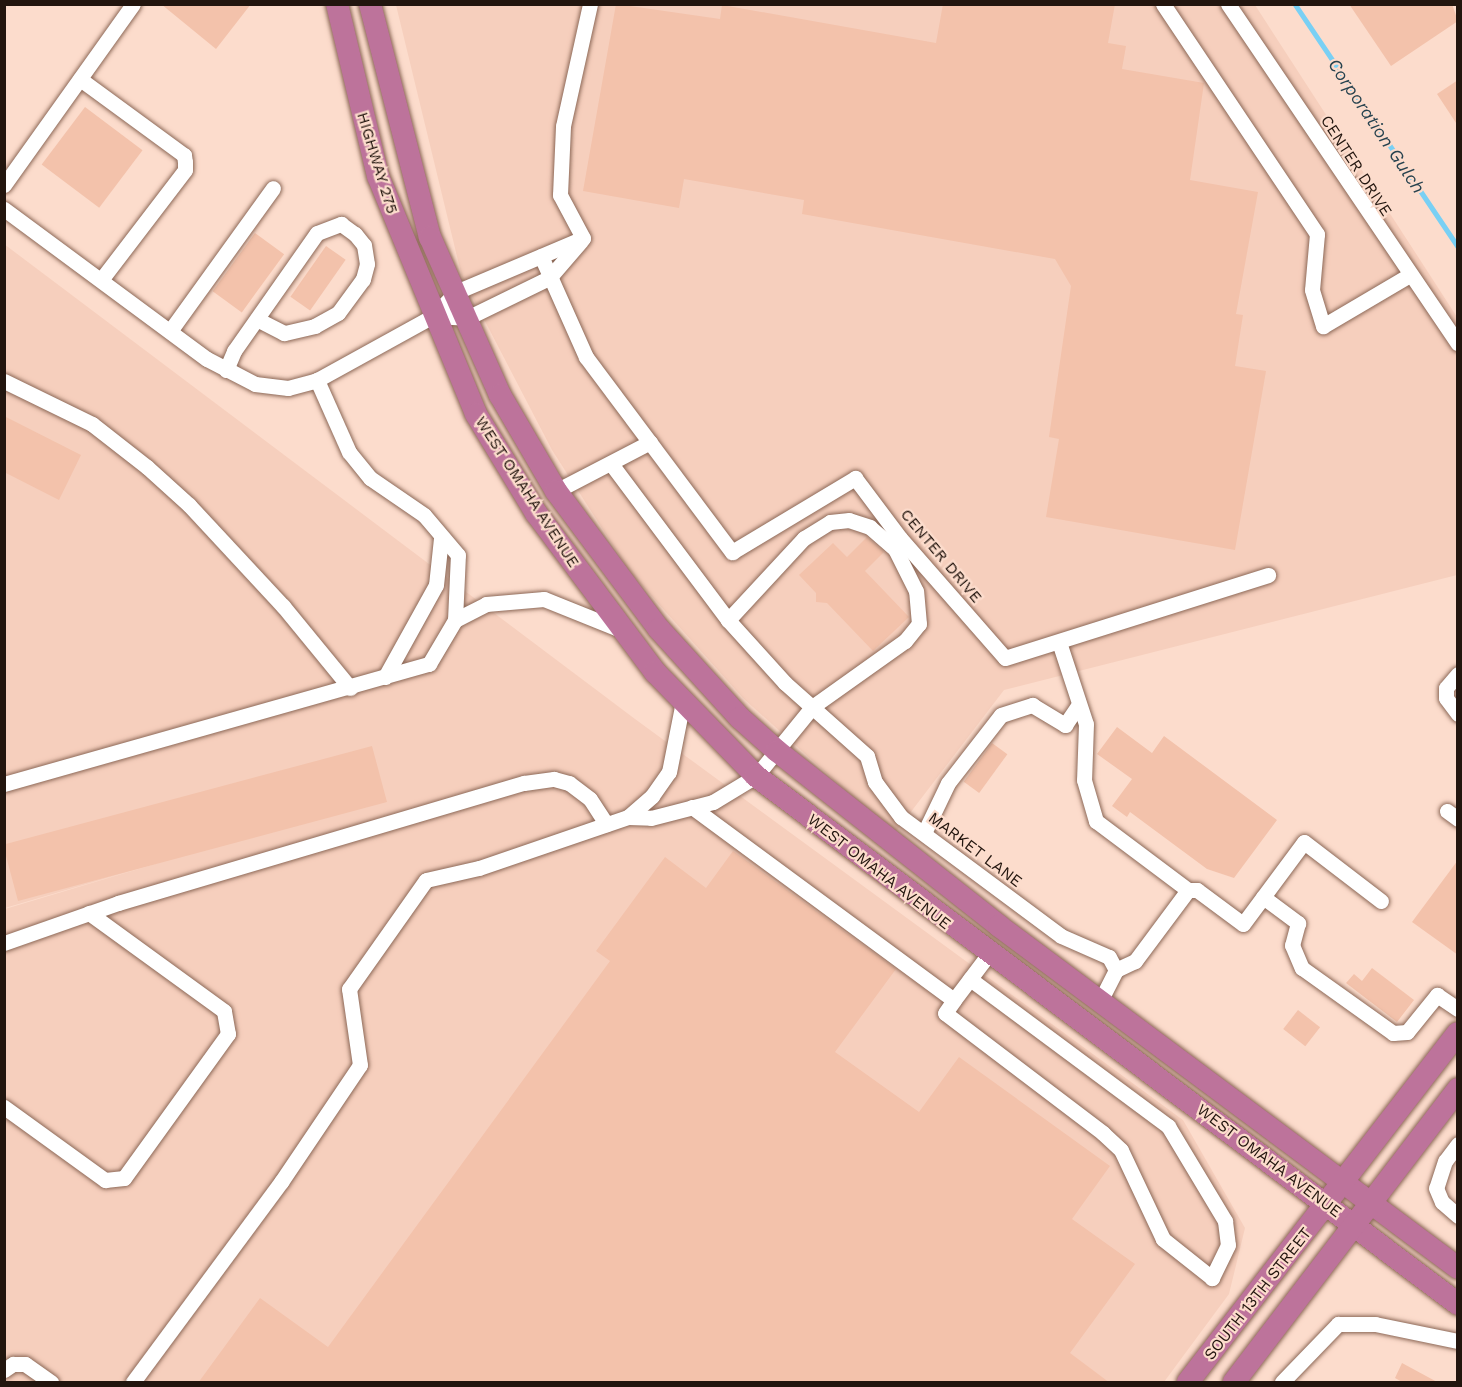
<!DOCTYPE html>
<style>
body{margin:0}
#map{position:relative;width:1462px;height:1387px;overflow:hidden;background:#fcdccc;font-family:"Work Sans",sans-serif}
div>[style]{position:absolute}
.built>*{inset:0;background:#f6cfbd}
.stream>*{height:4.5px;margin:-2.25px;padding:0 2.25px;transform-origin:2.25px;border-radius:2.25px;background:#79d0f4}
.building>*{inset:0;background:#f3c2ab;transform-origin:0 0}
.roads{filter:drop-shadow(0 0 2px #8c6857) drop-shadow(0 0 2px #8c6857)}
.minor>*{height:15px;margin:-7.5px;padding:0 7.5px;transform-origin:7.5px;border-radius:7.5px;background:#fff}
.highway>*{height:22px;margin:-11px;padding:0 11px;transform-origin:11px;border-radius:11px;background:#bd739b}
span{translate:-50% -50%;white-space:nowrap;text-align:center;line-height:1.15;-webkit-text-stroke:4.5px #fcdccc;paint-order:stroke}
.street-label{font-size:16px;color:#22150e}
.water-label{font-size:18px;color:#28434f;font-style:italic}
.frame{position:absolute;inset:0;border:6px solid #22150e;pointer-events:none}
</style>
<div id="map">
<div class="built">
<div style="clip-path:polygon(396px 5px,1255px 5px,1457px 317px,1457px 575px,1004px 690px,894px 834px,743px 698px,630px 572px,552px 450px,462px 277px)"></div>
<div style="clip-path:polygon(4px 244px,635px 719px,1183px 1120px,1245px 1228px,1229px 1294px,1164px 1382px,5px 1382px,5px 909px,175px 858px,5px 908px)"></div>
</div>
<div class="stream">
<div style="left:1295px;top:4px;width:293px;rotate:56.1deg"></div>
</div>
<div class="building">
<div style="clip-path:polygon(161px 4px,251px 4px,216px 49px)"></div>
<div style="clip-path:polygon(616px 4px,720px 19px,722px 5px,936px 43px,943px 4px,1115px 4px,1108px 43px,1126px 46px,1122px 69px,1204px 83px,1190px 180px,1258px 192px,1236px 314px,1243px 315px,1235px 366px,1266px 371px,1235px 550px,1046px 517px,1059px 439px,1049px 437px,1071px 286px,1055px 259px,802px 214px,804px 200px,684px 179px,679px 208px,583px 191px)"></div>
<div style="clip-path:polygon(1349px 4px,1452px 4px,1458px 21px,1391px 66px)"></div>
<div style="clip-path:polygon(1458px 80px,1458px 126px,1437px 94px)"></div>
<div style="left:85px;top:107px;width:72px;height:72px;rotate:37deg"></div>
<div style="left:255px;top:233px;width:36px;height:72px;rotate:36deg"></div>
<div style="left:326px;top:246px;width:24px;height:62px;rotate:35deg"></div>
<div style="clip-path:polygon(4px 416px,81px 455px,59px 500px,4px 472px)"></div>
<div style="clip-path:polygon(867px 537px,884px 552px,865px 571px,909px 617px,873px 651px,827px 603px,816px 602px,816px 593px,799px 575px,833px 543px,847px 557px)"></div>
<div style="clip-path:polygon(1117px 727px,1152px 753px,1164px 736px,1277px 820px,1234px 878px,1207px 869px,1130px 812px,1127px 817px,1112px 806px,1132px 779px,1097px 754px)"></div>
<div style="left:992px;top:743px;width:19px;height:48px;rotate:36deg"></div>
<div style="left:372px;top:746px;width:58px;height:382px;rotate:75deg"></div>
<div style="clip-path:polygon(733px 851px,896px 969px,835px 1052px,919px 1112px,959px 1057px,1110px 1166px,1072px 1219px,1135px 1264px,1070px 1353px,1110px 1383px,198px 1383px,260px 1298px,328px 1347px,610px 961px,596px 951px,665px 857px,706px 888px)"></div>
<div style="clip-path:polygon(1458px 860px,1458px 955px,1412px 922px)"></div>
<div style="clip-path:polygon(1372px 968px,1414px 1000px,1397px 1022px,1346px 983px,1354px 974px,1362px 981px)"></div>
<div style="left:1298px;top:1010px;width:28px;height:24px;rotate:38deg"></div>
<div style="clip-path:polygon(1402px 1363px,1439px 1383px,1404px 1383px,1395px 1378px)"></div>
</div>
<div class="roads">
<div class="minor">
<div style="left:1163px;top:4px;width:277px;rotate:56.2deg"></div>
<div style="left:1317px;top:234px;width:56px;rotate:95.1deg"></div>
<div style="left:1312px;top:290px;width:38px;rotate:73deg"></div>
<div style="left:1323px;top:326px;width:99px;rotate:-30.5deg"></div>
<div style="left:1228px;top:4px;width:410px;rotate:55.9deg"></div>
<div style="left:80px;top:79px;width:129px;rotate:36.2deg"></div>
<div style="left:184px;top:155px;width:7px;rotate:82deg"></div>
<div style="left:185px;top:162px;width:8px;rotate:90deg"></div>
<div style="left:185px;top:170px;width:138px;rotate:127.4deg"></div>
<div style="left:4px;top:185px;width:222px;rotate:-54.5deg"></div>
<div style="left:4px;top:209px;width:252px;rotate:36.5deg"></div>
<div style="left:207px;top:359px;width:54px;rotate:27.5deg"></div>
<div style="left:255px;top:384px;width:33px;rotate:7deg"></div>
<div style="left:288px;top:388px;width:30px;rotate:-15deg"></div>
<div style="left:317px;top:380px;width:132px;rotate:-28.9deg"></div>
<div style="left:433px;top:316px;width:33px;rotate:-46deg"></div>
<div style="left:456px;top:292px;width:138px;rotate:-23deg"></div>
<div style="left:583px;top:238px;width:49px;rotate:-118.1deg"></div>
<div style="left:560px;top:195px;width:69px;rotate:-87.5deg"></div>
<div style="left:563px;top:126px;width:125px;rotate:-77.5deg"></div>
<div style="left:541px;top:256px;width:111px;rotate:66deg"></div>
<div style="left:586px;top:357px;width:244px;rotate:53.2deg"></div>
<div style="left:732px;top:552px;width:144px;rotate:-31deg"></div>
<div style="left:855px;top:478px;width:75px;rotate:53.1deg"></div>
<div style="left:900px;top:538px;width:159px;rotate:48.8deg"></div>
<div style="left:1005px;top:658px;width:276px;rotate:-17.5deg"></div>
<div style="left:433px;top:316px;width:34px;rotate:3deg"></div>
<div style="left:467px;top:318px;width:91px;rotate:-26deg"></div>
<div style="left:549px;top:278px;width:49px;rotate:-49.1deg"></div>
<div style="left:170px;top:331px;width:176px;rotate:-54.2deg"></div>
<div style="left:226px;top:370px;width:21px;rotate:-67deg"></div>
<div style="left:234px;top:351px;width:144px;rotate:-54.9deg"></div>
<div style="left:317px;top:233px;width:26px;rotate:-21deg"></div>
<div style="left:341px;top:224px;width:17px;rotate:36deg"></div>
<div style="left:355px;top:234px;width:14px;rotate:51deg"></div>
<div style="left:364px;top:245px;width:19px;rotate:81deg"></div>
<div style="left:367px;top:264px;width:16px;rotate:105deg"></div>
<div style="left:363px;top:279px;width:42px;rotate:126.3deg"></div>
<div style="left:338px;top:313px;width:26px;rotate:151deg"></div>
<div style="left:315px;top:326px;width:32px;rotate:167deg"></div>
<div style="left:284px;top:333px;width:30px;rotate:-153deg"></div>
<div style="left:4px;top:381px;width:98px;rotate:26deg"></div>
<div style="left:92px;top:424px;width:70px;rotate:38deg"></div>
<div style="left:147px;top:467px;width:57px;rotate:42.1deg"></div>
<div style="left:189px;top:505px;width:138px;rotate:47.1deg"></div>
<div style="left:283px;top:606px;width:106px;rotate:50.7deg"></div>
<div style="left:612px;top:465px;width:194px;rotate:53.2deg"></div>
<div style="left:728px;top:620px;width:85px;rotate:47.9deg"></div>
<div style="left:785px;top:683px;width:110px;rotate:41.7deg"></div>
<div style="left:867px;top:756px;width:27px;rotate:73deg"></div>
<div style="left:875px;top:782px;width:44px;rotate:53.4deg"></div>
<div style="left:901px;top:817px;width:199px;rotate:36.6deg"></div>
<div style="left:1061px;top:936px;width:52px;rotate:23.6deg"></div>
<div style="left:1109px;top:957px;width:15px;rotate:62deg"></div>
<div style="left:1116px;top:970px;width:36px;rotate:117deg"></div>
<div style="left:556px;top:491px;width:106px;rotate:-27.5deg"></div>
<div style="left:455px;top:620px;width:35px;rotate:-27deg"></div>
<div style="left:486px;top:604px;width:58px;rotate:-4.9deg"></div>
<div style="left:544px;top:599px;width:83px;rotate:21.9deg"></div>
<div style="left:1059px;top:642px;width:86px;rotate:71.8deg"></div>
<div style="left:1086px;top:724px;width:56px;rotate:92deg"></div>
<div style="left:1084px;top:780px;width:43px;rotate:73.7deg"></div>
<div style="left:1096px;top:821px;width:115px;rotate:36.9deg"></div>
<div style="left:1188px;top:890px;width:89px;rotate:126.7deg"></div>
<div style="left:1135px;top:961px;width:21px;rotate:155deg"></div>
<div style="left:1458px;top:674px;width:18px;rotate:131deg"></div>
<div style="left:1446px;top:688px;width:10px;rotate:90deg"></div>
<div style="left:1446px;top:698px;width:20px;rotate:53deg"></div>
<div style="left:385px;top:677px;width:105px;rotate:-61deg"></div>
<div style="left:436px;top:585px;width:47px;rotate:-83.9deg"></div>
<div style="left:4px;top:784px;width:442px;rotate:-15.8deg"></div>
<div style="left:429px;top:664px;width:51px;rotate:-59.4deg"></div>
<div style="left:455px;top:620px;width:65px;rotate:-87.4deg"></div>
<div style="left:458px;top:555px;width:52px;rotate:-130.4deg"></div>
<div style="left:424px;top:515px;width:65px;rotate:-145.6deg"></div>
<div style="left:370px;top:478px;width:33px;rotate:-129deg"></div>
<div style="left:349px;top:452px;width:79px;rotate:-114deg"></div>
<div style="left:692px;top:807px;width:325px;rotate:36.4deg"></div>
<div style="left:1447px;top:811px;width:14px;rotate:36deg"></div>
<div style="left:628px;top:817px;width:32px;rotate:-41deg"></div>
<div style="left:652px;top:796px;width:29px;rotate:-55deg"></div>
<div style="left:669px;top:772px;width:72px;rotate:-78.8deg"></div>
<div style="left:924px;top:833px;width:55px;rotate:-64.4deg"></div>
<div style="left:948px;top:783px;width:86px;rotate:-52.1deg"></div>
<div style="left:1001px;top:715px;width:33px;rotate:-18deg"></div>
<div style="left:1032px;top:705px;width:39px;rotate:31deg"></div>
<div style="left:1065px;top:725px;width:23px;rotate:-56deg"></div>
<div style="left:1188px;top:890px;width:9px"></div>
<div style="left:1197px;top:890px;width:57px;rotate:36.5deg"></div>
<div style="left:1243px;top:924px;width:102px;rotate:-53.4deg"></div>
<div style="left:1304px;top:842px;width:97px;rotate:37.5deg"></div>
<div style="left:1263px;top:897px;width:44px;rotate:36.6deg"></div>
<div style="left:1298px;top:923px;width:23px;rotate:105deg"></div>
<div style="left:1292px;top:945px;width:25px;rotate:67deg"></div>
<div style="left:1302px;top:968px;width:112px;rotate:35.5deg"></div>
<div style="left:1393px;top:1033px;width:14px;rotate:-4deg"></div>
<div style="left:1407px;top:1032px;width:48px;rotate:-51deg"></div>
<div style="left:1437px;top:995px;width:25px;rotate:34deg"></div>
<div style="left:4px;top:943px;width:121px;rotate:-19.3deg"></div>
<div style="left:118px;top:903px;width:423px;rotate:-16.5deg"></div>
<div style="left:524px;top:783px;width:30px;rotate:-8deg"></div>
<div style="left:554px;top:779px;width:16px;rotate:15deg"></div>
<div style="left:569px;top:783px;width:26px;rotate:37deg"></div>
<div style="left:590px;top:799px;width:30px;rotate:57deg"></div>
<div style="left:970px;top:979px;width:247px;rotate:36.6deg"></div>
<div style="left:1168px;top:1126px;width:111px;rotate:59deg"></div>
<div style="left:1225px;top:1221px;width:24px;rotate:83deg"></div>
<div style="left:1228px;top:1245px;width:37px;rotate:116deg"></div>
<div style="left:1212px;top:1278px;width:63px;rotate:-141.5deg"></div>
<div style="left:1163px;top:1239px;width:98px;rotate:-115.3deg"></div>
<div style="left:1121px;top:1150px;width:25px;rotate:-137deg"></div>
<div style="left:1103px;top:1133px;width:198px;rotate:-142.8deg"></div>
<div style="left:945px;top:1013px;width:16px;rotate:-55deg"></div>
<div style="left:954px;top:1000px;width:56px;rotate:-52.9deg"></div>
<div style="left:4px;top:1107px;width:125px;rotate:35.9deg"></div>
<div style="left:105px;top:1180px;width:19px;rotate:-6deg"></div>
<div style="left:124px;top:1178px;width:178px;rotate:-54.2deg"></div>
<div style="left:228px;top:1034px;width:23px;rotate:-100deg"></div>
<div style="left:224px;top:1011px;width:167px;rotate:-144deg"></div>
<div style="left:1458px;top:1144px;width:21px;rotate:127deg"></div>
<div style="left:1445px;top:1161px;width:28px;rotate:108deg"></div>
<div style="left:1436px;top:1188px;width:15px;rotate:67deg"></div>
<div style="left:1442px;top:1202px;width:21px;rotate:41deg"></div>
<div style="left:4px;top:1370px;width:11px;rotate:-34deg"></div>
<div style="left:13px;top:1364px;width:12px"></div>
<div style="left:25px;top:1364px;width:32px;rotate:35deg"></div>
<div style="left:133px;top:1382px;width:249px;rotate:-53.5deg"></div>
<div style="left:281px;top:1182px;width:141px;rotate:-56deg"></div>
<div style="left:360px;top:1065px;width:77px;rotate:-98.2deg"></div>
<div style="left:349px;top:989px;width:133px;rotate:-54.8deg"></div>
<div style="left:426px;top:880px;width:54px;rotate:-12.8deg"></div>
<div style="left:479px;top:868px;width:157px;rotate:-18.9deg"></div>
<div style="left:628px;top:817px;width:23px;rotate:2deg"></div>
<div style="left:651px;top:818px;width:64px;rotate:-14.5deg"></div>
<div style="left:713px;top:802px;width:50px;rotate:-31.2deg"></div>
<div style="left:756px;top:776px;width:89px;rotate:-50.9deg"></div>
<div style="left:812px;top:707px;width:114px;rotate:-35.4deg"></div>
<div style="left:905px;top:641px;width:22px;rotate:-51deg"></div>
<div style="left:919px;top:624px;width:33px;rotate:-95deg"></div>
<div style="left:916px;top:591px;width:47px;rotate:-116.6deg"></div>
<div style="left:895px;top:549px;width:33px;rotate:-139deg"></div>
<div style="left:870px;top:527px;width:22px;rotate:-162deg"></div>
<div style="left:849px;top:520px;width:19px;rotate:174deg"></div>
<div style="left:830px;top:522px;width:31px;rotate:148deg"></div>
<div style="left:804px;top:538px;width:112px;rotate:132.8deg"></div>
<div style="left:1282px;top:1382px;width:81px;rotate:-46deg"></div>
<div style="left:1338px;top:1324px;width:37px"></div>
<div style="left:1375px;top:1324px;width:85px;rotate:11.6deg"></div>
</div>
<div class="highway">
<div style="left:337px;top:4px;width:177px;rotate:76.6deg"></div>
<div style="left:378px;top:176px;width:257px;rotate:67.6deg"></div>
<div style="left:476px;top:414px;width:116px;rotate:58.8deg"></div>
<div style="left:536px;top:513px;width:199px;rotate:53.2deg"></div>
<div style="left:655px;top:672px;width:145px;rotate:45.8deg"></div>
<div style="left:756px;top:776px;width:878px;rotate:36.95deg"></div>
<div style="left:370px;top:4px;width:241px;rotate:75.6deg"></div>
<div style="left:430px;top:237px;width:173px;rotate:66.1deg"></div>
<div style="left:500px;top:395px;width:111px;rotate:59.7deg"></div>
<div style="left:556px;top:491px;width:172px;rotate:53.3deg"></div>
<div style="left:659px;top:629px;width:120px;rotate:47.7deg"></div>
<div style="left:740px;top:718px;width:50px;rotate:41.7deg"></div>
<div style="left:777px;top:751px;width:283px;rotate:38.2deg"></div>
<div style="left:999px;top:926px;width:572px;rotate:36.69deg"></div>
<div style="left:1188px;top:1382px;width:441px;rotate:-52.3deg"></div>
<div style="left:1234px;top:1382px;width:369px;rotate:-52.6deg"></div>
</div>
</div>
<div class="street-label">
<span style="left:377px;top:163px;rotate:73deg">HIGHWAY 275</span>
<span style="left:1356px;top:166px;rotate:57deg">CENTER DRIVE</span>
<span style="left:527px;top:492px;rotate:57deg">WEST OMAHA AVENUE</span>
<span style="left:941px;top:556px;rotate:50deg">CENTER DRIVE</span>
<span style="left:975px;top:850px;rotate:37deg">MARKET LANE</span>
<span style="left:879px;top:872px;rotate:38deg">WEST OMAHA AVENUE</span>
<span style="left:1269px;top:1161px;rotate:37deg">WEST OMAHA AVENUE</span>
<span style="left:1258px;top:1294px;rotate:-52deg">SOUTH 13TH STREET</span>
</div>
<div class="water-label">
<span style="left:1376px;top:126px;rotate:56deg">Corporation Gulch</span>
</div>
<div class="frame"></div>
</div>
